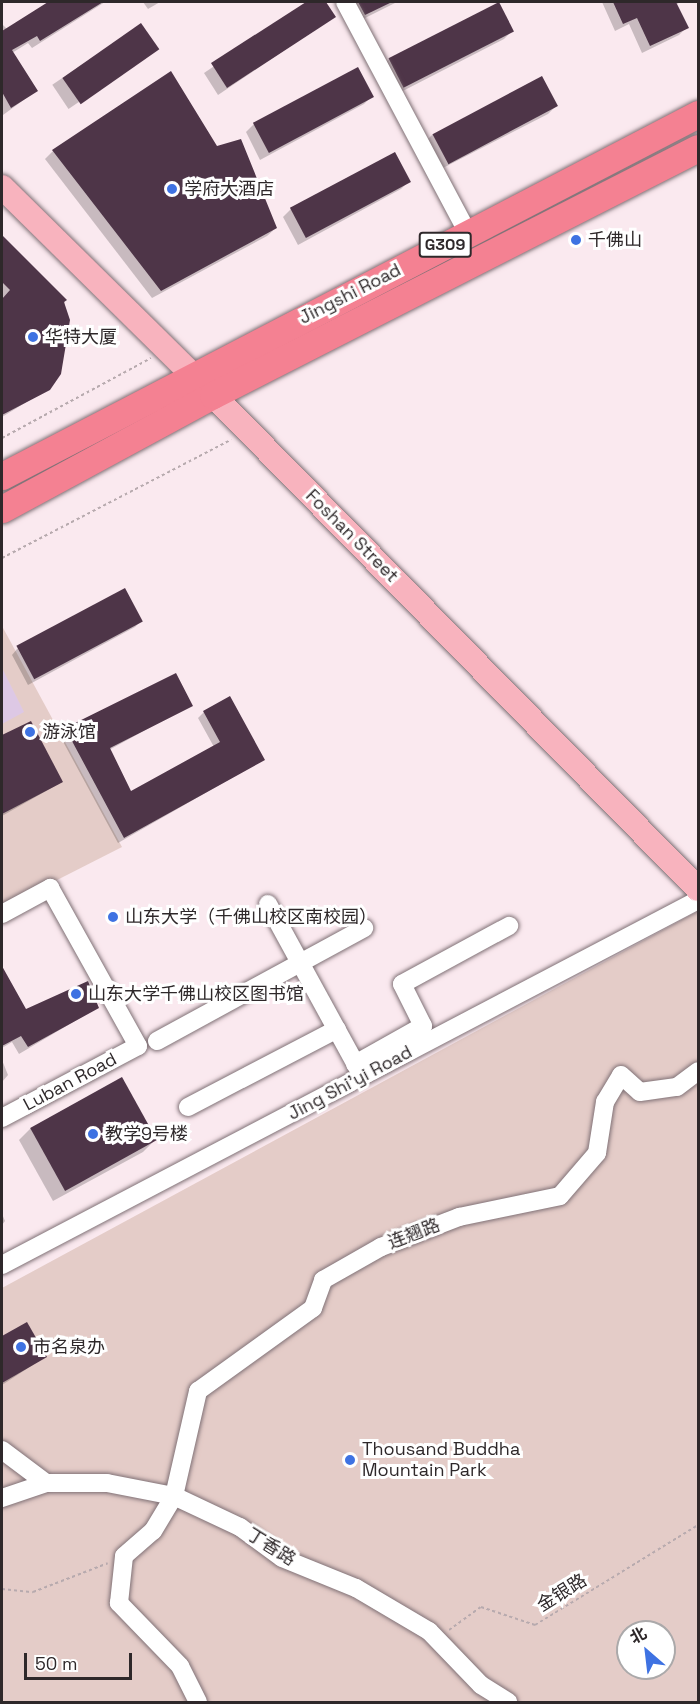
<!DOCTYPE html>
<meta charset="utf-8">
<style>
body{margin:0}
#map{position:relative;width:700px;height:1704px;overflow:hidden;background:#fae9ef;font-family:"Space Grotesk","Noto Sans SC",sans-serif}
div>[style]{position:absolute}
.green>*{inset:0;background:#e4ccc8}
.water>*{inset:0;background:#ddc8e5}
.shadow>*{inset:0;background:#0003;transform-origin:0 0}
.building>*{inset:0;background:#4e3548;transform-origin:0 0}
.path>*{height:2px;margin-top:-1px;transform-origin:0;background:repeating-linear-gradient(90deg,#b7aaae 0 3px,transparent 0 6px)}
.roads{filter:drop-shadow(0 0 2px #807176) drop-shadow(0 0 2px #807176)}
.minor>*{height:18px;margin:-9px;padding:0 9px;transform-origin:9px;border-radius:9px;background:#fff}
.major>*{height:24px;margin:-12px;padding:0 12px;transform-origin:12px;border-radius:12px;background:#f8b3be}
.highway>*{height:27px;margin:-13.5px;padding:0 13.5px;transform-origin:13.5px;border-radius:13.5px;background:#f48192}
.dots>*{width:16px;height:16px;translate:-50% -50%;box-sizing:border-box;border:3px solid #fff;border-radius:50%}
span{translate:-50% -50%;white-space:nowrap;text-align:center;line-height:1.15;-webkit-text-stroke:6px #fff;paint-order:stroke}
.shield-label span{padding:2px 4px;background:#fff;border:2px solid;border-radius:4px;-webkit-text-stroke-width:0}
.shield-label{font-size:16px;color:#2e282a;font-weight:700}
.poi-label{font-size:18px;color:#2e282a}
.left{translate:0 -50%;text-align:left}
.street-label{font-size:18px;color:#2e282a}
.frame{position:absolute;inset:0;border:3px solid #2e282a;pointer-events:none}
.north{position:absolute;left:616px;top:1620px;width:60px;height:60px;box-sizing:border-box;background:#fff;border:2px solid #aba9aa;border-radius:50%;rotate:332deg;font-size:16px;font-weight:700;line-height:24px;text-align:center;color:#2e282a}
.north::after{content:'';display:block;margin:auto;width:21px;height:27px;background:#3e72e2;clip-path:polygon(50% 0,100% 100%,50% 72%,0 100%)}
.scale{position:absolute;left:24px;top:1653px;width:108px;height:27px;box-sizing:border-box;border:3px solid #2e282a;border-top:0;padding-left:8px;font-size:18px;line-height:21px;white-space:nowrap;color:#2e282a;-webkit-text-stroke:4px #fff;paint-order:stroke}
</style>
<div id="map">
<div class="green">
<div style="clip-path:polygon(2px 626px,122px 847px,2px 908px)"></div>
<div style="clip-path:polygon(evenodd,698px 911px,698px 1702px,2px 1702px,2px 1288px,698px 911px,628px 1632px,664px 1632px,664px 1668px,628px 1668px,628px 1632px)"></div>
</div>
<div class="water">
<div style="clip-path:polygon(2px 668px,24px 712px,2px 724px)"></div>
</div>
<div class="shadow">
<div style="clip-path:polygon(51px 2px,105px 2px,32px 48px,28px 43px,12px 53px,36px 91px,3px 115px,2px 24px,7px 29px)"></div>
<div style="clip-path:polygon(143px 2px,160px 2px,148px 9px)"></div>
<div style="clip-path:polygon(309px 2px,324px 2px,334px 17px,218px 95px,204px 73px)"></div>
<div style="clip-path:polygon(346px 2px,397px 2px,357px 22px)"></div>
<div style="clip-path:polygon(602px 2px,680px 2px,676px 5px,687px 27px,679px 35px,642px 53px,629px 24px,615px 31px)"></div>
<div style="left:141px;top:25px;width:29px;height:107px;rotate:56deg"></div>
<div style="clip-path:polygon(512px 31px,504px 39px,395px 95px,381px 67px,389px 59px)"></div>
<div style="clip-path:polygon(372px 96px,364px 104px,260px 160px,246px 132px,254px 124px)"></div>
<div style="clip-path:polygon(556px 106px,548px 114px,439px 170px,425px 142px,433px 134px)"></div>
<div style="clip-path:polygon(216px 148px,276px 228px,267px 236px,152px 298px,45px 159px,53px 151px)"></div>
<div style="clip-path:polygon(409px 181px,401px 189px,298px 245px,283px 217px,291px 209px)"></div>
<div style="clip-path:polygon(2px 239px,65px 300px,48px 389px,2px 417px)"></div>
<div style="clip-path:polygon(124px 590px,141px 621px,135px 627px,28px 685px,12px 655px,17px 649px)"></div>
<div style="clip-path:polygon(175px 675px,191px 705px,109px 750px,131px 794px,214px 747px,198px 718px,204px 712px,263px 760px,118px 843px,60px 736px)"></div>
<div style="clip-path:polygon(30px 723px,62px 782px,2px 816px,2px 737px)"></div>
<div style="clip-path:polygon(2px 970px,26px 1011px,97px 1008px,19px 1054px,12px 1042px,2px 1048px)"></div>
<div style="clip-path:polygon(2px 1060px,8px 1075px,2px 1082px)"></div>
<div style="clip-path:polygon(31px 1128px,155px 1140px,143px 1152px,53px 1201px,19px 1140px)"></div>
<div style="clip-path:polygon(2px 1214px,5px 1221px,2px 1225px)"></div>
<div style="clip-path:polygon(26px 1324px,45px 1357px,2px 1385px,2px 1338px)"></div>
</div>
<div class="building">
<div style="clip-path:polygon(48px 2px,103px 2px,40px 41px,37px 36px,12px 50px,38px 91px,11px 108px,2px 92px,2px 31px)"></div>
<div style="clip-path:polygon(306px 2px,326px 2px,336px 17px,227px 88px,211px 63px)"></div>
<div style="clip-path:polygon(358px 2px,392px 2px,365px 15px)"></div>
<div style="left:499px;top:2px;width:33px;height:124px;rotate:63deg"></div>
<div style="clip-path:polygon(613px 2px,676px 2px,689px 28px,650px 46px,637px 18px,623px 24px)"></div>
<div style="left:141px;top:23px;width:32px;height:96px;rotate:55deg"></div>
<div style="left:358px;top:67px;width:34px;height:119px;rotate:62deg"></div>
<div style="clip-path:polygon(171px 71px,217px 146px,241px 139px,277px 228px,161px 291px,52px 150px)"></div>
<div style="left:542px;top:76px;width:34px;height:124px;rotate:62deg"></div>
<div style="left:395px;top:152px;width:34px;height:119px;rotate:62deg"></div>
<div style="clip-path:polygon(2px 235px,67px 300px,64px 302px,70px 320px,61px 374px,50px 390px,2px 415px,2px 299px,10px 290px,2px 282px)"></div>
<div style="left:125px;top:588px;width:38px;height:123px;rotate:62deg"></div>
<div style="clip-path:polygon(176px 673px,193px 706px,110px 748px,131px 791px,220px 742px,203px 711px,230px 696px,265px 760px,124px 838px,65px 728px)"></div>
<div style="clip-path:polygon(31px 721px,63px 782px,2px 814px,2px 735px)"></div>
<div style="clip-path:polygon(2px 966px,26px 1009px,88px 981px,99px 1008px,28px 1047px,21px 1036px,2px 1046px)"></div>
<div style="left:122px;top:1077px;width:72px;height:105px;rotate:61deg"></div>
<div style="clip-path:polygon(27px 1322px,47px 1357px,2px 1383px,2px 1336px)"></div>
</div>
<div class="path">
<div style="left:2px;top:438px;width:169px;rotate:-28.2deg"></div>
<div style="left:2px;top:558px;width:258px;rotate:-27.3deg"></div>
<div style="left:2px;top:1589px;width:31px;rotate:6deg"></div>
<div style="left:33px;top:1592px;width:80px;rotate:-21.1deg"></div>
<div style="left:449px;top:1630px;width:39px;rotate:-36deg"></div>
<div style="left:481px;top:1607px;width:57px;rotate:18.4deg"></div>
<div style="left:535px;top:1625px;width:191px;rotate:-31.5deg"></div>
</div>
<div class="roads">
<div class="minor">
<div style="left:345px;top:2px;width:262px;rotate:62deg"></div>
<div style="left:268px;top:904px;width:194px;rotate:61.3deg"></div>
<div style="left:2px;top:914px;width:55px;rotate:-28.4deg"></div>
<div style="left:50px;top:888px;width:181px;rotate:60.9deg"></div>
<div style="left:138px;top:1046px;width:154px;rotate:152.1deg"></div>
<div style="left:157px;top:1041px;width:236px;rotate:-28.6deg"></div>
<div style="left:355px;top:1064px;width:78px;rotate:-29.2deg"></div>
<div style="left:423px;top:1026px;width:47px;rotate:-116.6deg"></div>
<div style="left:402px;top:984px;width:122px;rotate:-28.5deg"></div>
<div style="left:188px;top:1107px;width:168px;rotate:-27.6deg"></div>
<div style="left:2px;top:1265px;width:786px;rotate:-27.67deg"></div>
<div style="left:2px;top:1450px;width:55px;rotate:36.9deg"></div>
<div style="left:2px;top:1498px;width:46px;rotate:-18.8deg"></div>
<div style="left:46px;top:1483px;width:61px"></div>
<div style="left:107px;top:1483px;width:68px;rotate:11deg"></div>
<div style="left:174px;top:1496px;width:73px;rotate:25.2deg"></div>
<div style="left:240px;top:1527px;width:52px;rotate:36.4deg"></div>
<div style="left:282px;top:1558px;width:80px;rotate:22.1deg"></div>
<div style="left:356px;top:1588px;width:85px;rotate:30.5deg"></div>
<div style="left:429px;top:1631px;width:75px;rotate:46.1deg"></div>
<div style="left:481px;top:1685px;width:32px;rotate:32deg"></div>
<div style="left:198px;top:1702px;width:40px;rotate:-116.6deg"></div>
<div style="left:180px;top:1666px;width:88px;rotate:-134.1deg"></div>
<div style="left:119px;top:1603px;width:47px;rotate:-83.9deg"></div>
<div style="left:124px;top:1556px;width:38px;rotate:-41deg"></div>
<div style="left:153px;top:1531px;width:41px;rotate:-59deg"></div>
<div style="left:174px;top:1496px;width:108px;rotate:-77.1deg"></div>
<div style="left:198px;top:1391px;width:142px;rotate:-35.8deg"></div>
<div style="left:313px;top:1308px;width:30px;rotate:-70deg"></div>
<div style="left:323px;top:1280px;width:67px;rotate:-29.6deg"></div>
<div style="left:381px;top:1247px;width:84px;rotate:-21deg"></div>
<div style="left:459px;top:1217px;width:103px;rotate:-11.7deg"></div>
<div style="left:560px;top:1196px;width:57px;rotate:-49.3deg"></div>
<div style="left:597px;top:1153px;width:52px;rotate:-81.1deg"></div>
<div style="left:605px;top:1102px;width:31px;rotate:-59deg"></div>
<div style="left:621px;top:1075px;width:25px;rotate:42deg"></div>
<div style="left:640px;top:1092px;width:37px;rotate:-8deg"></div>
<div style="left:677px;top:1087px;width:26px;rotate:-37deg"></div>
</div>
<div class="major">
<div style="left:2px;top:187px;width:296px;rotate:44.6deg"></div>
<div style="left:213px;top:395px;width:692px;rotate:45.53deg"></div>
</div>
<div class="highway">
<div style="left:2px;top:476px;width:785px;rotate:-27.48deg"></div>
<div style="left:2px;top:509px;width:240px;rotate:-28.4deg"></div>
<div style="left:213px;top:395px;width:544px;rotate:-26.99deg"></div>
</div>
</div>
<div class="dots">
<div style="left:172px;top:189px;background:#3e72e2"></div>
<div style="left:576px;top:240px;background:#3e72e2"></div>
<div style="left:33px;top:337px;background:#3e72e2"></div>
<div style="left:30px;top:732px;background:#3e72e2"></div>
<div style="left:113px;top:917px;background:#3e72e2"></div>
<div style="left:76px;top:994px;background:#3e72e2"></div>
<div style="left:93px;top:1134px;background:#3e72e2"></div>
<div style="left:21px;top:1347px;background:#3e72e2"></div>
<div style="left:350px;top:1460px;background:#3e72e2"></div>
</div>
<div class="shield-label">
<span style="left:445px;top:245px">G309</span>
</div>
<div class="poi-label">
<span class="left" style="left:184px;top:189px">学府大酒店</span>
<span class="left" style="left:588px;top:240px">千佛山</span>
<span class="left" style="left:45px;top:337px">华特大厦</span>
<span class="left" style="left:42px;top:732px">游泳馆</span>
<span class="left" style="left:125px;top:917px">山东大学（千佛山校区南校园）</span>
<span class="left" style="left:88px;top:994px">山东大学千佛山校区图书馆</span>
<span class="left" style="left:105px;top:1134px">教学9号楼</span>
<span class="left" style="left:33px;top:1347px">市名泉办</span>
<span class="left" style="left:362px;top:1460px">Thousand Buddha<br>Mountain Park</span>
</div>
<div class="street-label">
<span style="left:350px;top:294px;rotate:-27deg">Jingshi Road</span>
<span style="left:352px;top:536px;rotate:45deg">Foshan Street</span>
<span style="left:70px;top:1082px;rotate:-28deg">Luban Road</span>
<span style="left:350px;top:1083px;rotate:-28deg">Jing Shi'yi Road</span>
<span style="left:414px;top:1234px;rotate:-21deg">连翘路</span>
<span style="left:271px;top:1547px;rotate:32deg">丁香路</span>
<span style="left:562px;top:1593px;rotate:-32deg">金银路</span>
</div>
<div class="frame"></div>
<div class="north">北</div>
<div class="scale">50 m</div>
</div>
